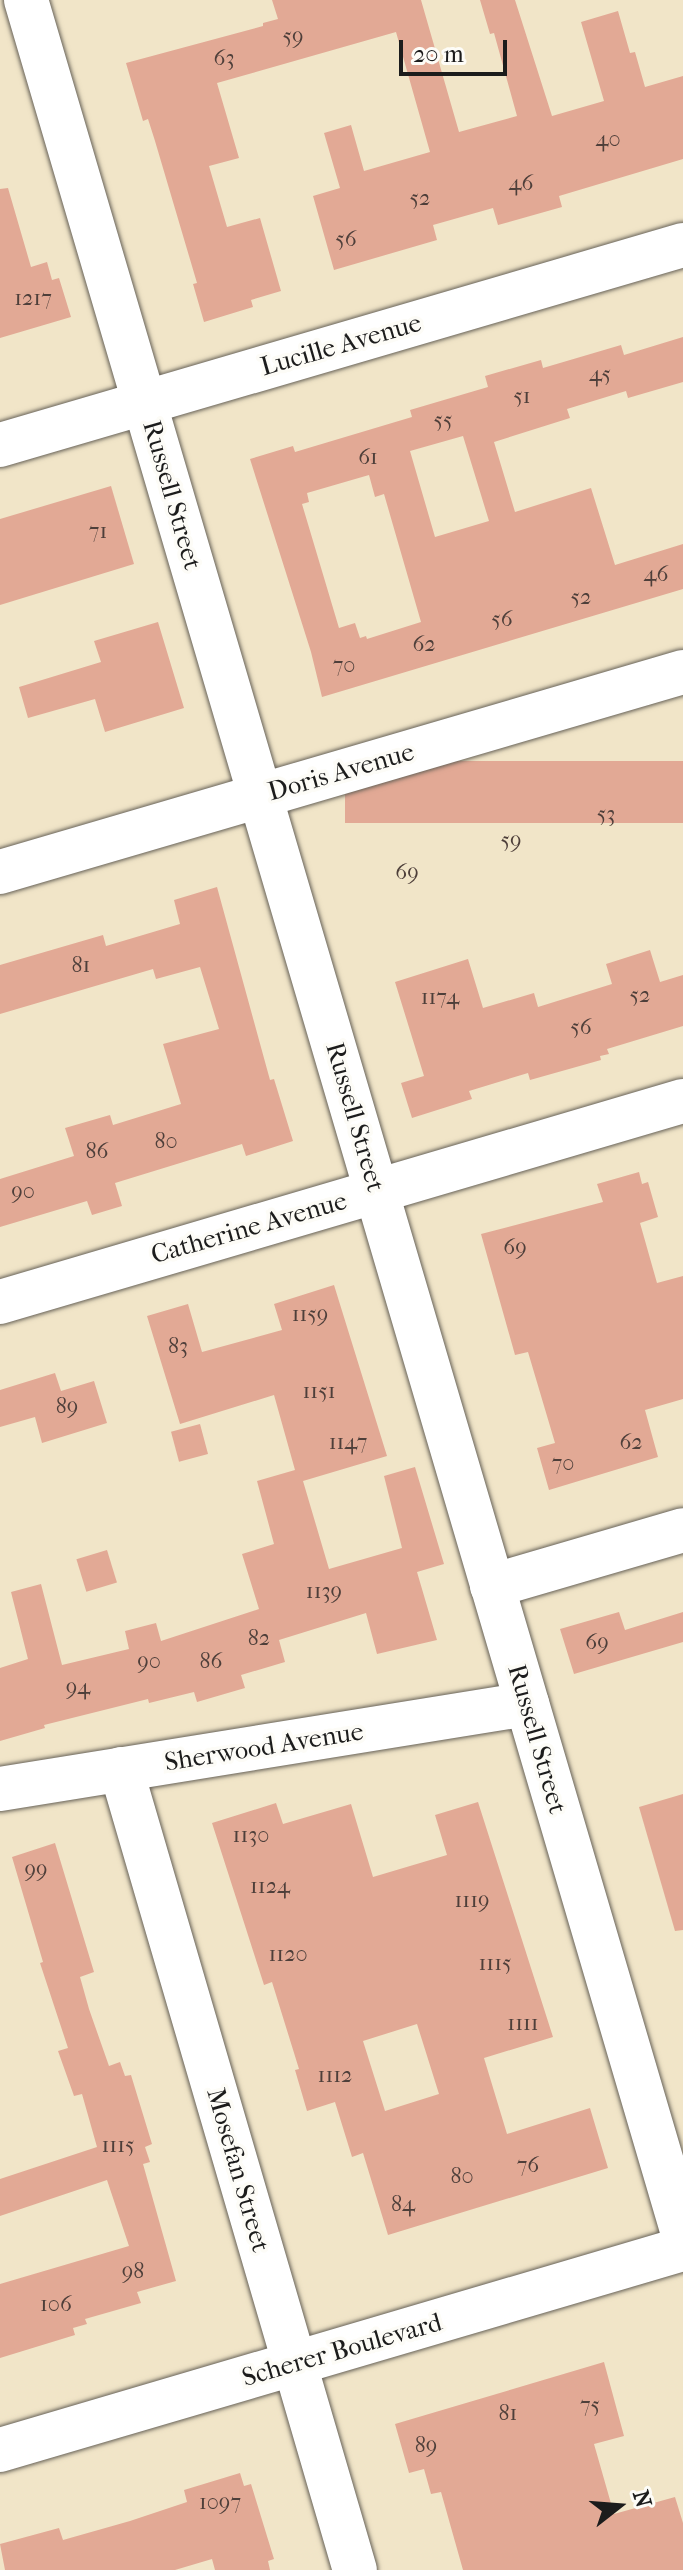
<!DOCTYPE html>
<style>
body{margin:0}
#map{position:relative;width:683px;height:2570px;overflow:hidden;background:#f1e5c8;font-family:"IM FELL French Canon",serif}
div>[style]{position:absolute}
.building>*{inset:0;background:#e2a995;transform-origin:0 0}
.roads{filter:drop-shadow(0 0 2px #676258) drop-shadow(0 0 2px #676258)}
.minor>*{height:44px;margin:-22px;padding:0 22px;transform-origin:22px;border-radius:22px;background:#fff}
span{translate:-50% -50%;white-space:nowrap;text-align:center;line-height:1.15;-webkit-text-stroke:7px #fdfcf7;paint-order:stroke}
.number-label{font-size:22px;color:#4e3f3a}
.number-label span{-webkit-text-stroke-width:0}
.street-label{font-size:26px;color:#1c1c1c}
.north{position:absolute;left:579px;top:2466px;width:80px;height:80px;-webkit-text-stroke:6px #fdfcf7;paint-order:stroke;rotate:73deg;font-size:22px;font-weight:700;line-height:32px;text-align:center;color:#1c1c1c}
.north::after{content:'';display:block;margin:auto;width:28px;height:36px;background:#1c1c1c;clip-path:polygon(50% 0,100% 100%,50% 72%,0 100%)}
.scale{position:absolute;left:399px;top:40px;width:108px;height:36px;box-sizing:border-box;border:4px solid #1c1c1c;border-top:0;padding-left:10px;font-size:24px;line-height:28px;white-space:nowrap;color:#1c1c1c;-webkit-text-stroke:6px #fdfcf7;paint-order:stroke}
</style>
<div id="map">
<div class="building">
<div style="clip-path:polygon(272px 0,421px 0,459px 132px,517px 116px,494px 33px,490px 34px,480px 0,515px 0,552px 116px,604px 101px,581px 22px,618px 11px,630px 53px,635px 52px,645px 87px,683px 76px,683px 159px,559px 196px,562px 207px,498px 225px,493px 208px,433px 225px,437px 240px,334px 270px,313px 196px,340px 188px,324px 133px,351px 125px,364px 171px,430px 152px,396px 32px,217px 83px,239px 158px,209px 166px,227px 227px,260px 218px,281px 291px,251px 300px,253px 307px,204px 322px,193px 284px,197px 283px,155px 141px,148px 119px,143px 121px,126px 63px,263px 26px,263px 23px,278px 19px)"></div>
<div style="clip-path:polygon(8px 188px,31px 267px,47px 262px,52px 280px,59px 278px,71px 317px,0 338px,0 189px)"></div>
<div style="clip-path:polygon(evenodd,683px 337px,683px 382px,628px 398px,626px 391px,567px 409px,570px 418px,494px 442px,515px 512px,591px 488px,615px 565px,683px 544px,683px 589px,322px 697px,311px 652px,250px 459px,293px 446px,295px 452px,412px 417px,410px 410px,488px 387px,485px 376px,541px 360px,543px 368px,621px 345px,624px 355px,683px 337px,463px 436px,489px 521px,435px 537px,410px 451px,463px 436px,683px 337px,369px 475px,375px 497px,384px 494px,421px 622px,367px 639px,366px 636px,360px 638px,355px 623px,339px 628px,302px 504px,309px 502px,307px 493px,369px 475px)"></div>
<div style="clip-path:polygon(111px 486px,134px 564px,0 605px,0 519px)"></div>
<div style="clip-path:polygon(158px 622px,184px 708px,105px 732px,95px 699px,28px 718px,19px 687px,101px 662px,94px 641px)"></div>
<div style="left:683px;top:761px;width:62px;height:338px;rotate:90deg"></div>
<div style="clip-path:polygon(217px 887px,270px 1080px,274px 1079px,293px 1141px,246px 1156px,242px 1144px,115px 1183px,122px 1206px,92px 1215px,87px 1201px,0 1227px,0 1179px,74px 1156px,65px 1128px,110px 1115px,113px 1125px,181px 1104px,163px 1044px,219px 1029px,200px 967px,156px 979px,153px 969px,0 1014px,0 965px,103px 935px,106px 946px,180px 924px,174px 900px)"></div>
<div style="clip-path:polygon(650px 950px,660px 982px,683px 975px,683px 1026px,607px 1049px,609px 1054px,600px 1056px,601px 1060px,530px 1080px,528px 1073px,469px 1091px,472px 1099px,412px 1118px,401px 1083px,424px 1076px,395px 982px,468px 959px,483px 1008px,534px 993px,538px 1007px,612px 984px,606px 964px)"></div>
<div style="clip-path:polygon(639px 1172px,642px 1184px,648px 1182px,658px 1217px,640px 1223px,657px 1283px,683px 1276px,683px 1399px,645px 1410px,658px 1457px,549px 1490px,537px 1448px,555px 1443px,528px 1352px,515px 1355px,481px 1234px,603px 1202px,597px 1184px)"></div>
<div style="clip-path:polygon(334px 1285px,387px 1456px,303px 1481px,329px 1569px,402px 1548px,384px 1476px,415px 1467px,444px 1564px,417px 1572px,437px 1640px,377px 1654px,366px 1613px,279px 1640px,285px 1662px,241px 1675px,245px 1688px,197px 1702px,194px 1692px,149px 1703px,148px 1699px,44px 1725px,45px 1728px,0 1741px,0 1668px,28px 1659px,11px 1592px,41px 1584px,62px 1665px,129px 1649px,125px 1631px,156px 1623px,161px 1641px,259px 1609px,242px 1554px,274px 1544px,257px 1481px,295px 1470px,274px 1395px,180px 1424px,147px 1316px,188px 1304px,202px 1352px,282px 1330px,274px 1304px)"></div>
<div style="clip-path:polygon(55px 1373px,61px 1391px,94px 1381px,107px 1423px,42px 1443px,35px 1417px,0 1427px,0 1390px)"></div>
<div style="left:200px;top:1424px;width:31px;height:30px;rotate:75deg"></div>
<div style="left:107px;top:1550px;width:34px;height:32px;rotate:73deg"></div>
<div style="clip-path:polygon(619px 1612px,625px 1630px,683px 1612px,683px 1642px,574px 1674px,560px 1629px)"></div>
<div style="clip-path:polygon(683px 1794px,683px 1930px,675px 1931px,639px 1807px)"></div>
<div style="clip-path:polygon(evenodd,478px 1802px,553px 2037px,484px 2058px,507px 2134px,590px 2108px,608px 2168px,388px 2235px,363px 2153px,352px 2157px,335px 2102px,307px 2111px,295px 2070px,299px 2069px,272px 1982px,264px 1985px,212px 1823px,276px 1803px,283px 1824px,351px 1804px,373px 1877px,447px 1855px,435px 1815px,478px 1802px,417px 2024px,439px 2094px,385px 2111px,363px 2041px,417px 2024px)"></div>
<div style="clip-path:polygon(55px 1843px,94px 1972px,80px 1977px,89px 2009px,109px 2066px,120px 2062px,125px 2076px,131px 2075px,152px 2144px,145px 2147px,150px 2162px,143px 2164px,176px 2281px,137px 2292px,141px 2303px,85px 2319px,87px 2324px,73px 2328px,75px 2335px,0 2358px,0 2284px,129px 2246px,107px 2180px,0 2216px,0 2179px,97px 2147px,82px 2094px,74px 2096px,58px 2051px,68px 2048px,40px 1963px,43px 1962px,12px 1857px)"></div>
<div style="clip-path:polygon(604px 2362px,624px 2436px,594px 2444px,614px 2514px,675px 2497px,683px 2523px,683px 2570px,463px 2570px,441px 2492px,431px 2494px,424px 2469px,409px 2473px,395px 2424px)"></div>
<div style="clip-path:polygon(240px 2473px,244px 2486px,251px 2484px,274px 2559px,268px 2561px,270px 2570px,215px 2570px,212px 2559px,175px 2570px,5px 2570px,0 2544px,59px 2528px,63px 2540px,130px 2521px,187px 2502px,184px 2490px)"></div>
</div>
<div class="roads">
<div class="minor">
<div style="left:26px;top:0;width:2329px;rotate:73.61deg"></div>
<div style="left:0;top:445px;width:712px;rotate:-16.32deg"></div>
<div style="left:0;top:872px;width:712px;rotate:-16.32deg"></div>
<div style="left:0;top:1302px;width:712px;rotate:-16.4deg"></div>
<div style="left:492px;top:1586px;width:199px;rotate:-16.3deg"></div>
<div style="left:121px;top:1769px;width:834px;rotate:73.72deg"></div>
<div style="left:0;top:1789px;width:534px;rotate:-9.16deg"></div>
<div style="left:0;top:2450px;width:712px;rotate:-16.4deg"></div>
</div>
</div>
<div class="number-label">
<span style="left:293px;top:37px">59</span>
<span style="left:224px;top:59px">63</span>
<span style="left:608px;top:140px">40</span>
<span style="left:521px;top:184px">46</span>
<span style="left:420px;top:199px">52</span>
<span style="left:346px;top:240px">56</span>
<span style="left:33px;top:299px">1217</span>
<span style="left:600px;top:375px">45</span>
<span style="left:522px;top:397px">51</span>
<span style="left:443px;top:421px">55</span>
<span style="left:368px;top:458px">61</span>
<span style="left:98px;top:532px">71</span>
<span style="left:656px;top:575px">46</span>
<span style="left:581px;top:598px">52</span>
<span style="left:502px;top:620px">56</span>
<span style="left:424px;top:645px">62</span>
<span style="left:344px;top:666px">70</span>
<span style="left:606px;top:815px">53</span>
<span style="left:511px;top:841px">59</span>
<span style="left:407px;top:873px">69</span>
<span style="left:81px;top:966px">81</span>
<span style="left:640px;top:996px">52</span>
<span style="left:440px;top:998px">1174</span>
<span style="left:581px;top:1028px">56</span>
<span style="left:166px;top:1142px">80</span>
<span style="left:97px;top:1152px">86</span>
<span style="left:23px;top:1192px">90</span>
<span style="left:515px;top:1248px">69</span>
<span style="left:310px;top:1315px">1159</span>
<span style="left:178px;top:1347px">83</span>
<span style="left:319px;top:1392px">1151</span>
<span style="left:67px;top:1407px">89</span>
<span style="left:348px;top:1443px">1147</span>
<span style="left:631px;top:1443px">62</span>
<span style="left:563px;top:1464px">70</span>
<span style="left:324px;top:1592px">1139</span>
<span style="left:259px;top:1639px">82</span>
<span style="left:597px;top:1643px">69</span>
<span style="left:149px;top:1662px">90</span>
<span style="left:211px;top:1662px">86</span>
<span style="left:78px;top:1688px">94</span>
<span style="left:251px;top:1836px">1130</span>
<span style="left:36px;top:1870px">99</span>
<span style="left:270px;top:1887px">1124</span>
<span style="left:472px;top:1901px">1119</span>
<span style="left:288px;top:1955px">1120</span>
<span style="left:495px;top:1964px">1115</span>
<span style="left:523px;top:2024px">1111</span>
<span style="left:335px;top:2076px">1112</span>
<span style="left:118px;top:2146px">1115</span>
<span style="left:528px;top:2166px">76</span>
<span style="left:462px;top:2177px">80</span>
<span style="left:403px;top:2205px">84</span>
<span style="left:133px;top:2272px">98</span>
<span style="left:56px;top:2305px">106</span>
<span style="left:590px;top:2406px">75</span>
<span style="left:508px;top:2414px">81</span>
<span style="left:426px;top:2446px">89</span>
<span style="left:220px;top:2503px">1097</span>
</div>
<div class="street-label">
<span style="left:341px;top:345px;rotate:-16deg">Lucille Avenue</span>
<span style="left:172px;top:495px;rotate:74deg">Russell Street</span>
<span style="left:341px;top:772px;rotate:-16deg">Doris Avenue</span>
<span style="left:355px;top:1117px;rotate:74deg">Russell Street</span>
<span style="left:249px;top:1228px;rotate:-16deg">Catherine Avenue</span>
<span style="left:537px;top:1739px;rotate:74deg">Russell Street</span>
<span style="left:264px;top:1747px;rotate:-9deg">Sherwood Avenue</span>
<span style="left:238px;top:2170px;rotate:74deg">Mosefan Street</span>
<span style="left:342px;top:2350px;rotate:-16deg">Scherer Boulevard</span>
</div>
<div class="north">N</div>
<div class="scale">20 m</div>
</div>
